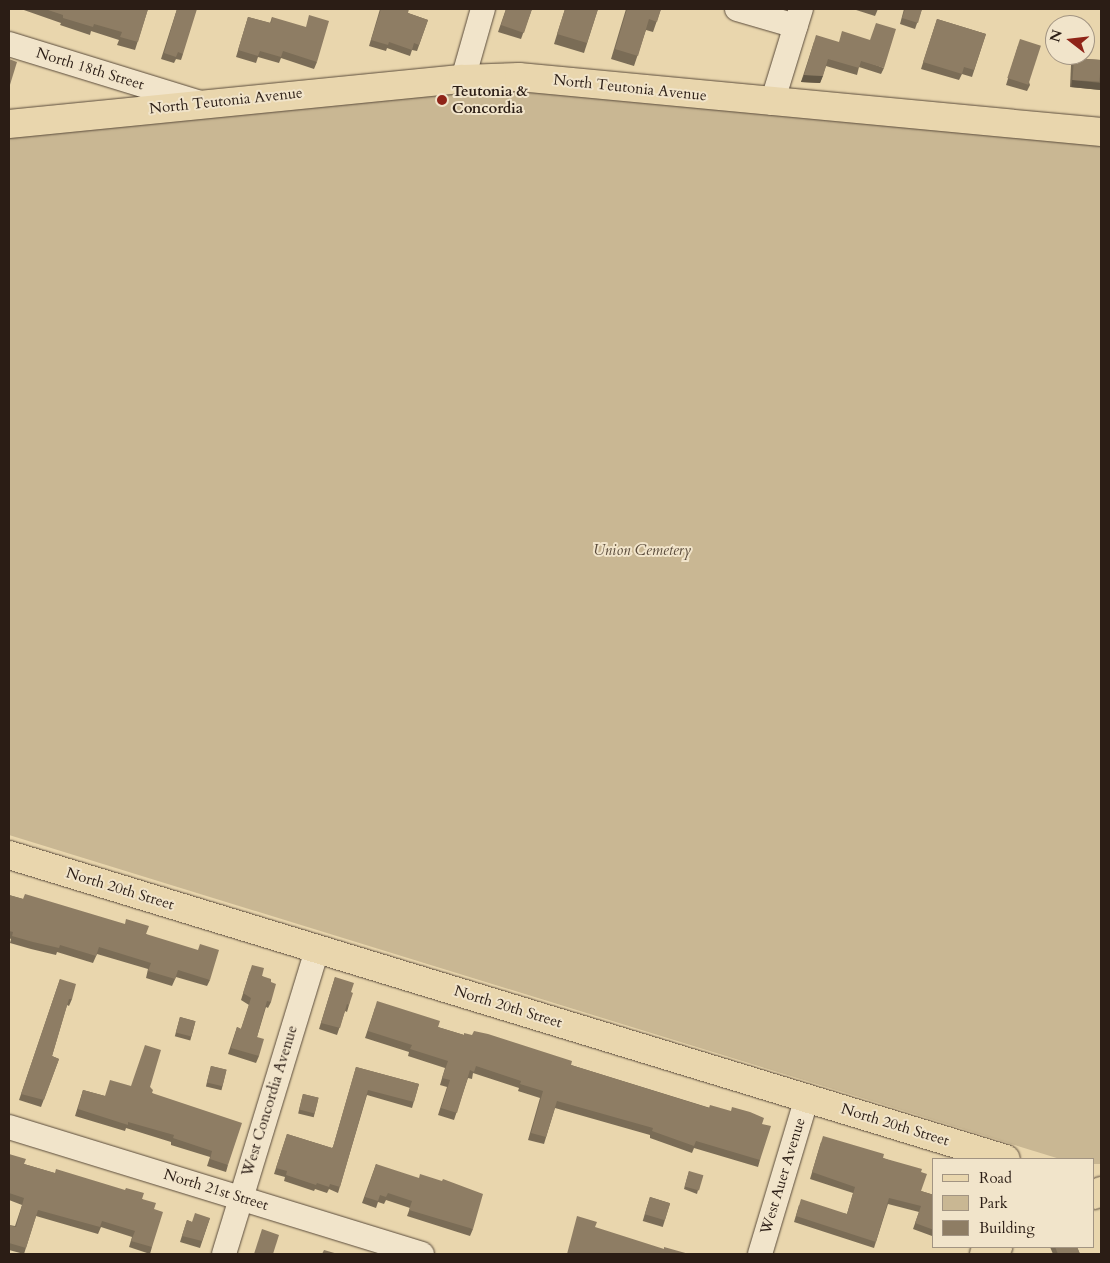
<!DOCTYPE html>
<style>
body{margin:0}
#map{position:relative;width:1110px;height:1263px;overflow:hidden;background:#e9d6ad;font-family:Cardo,serif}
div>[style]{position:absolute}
.green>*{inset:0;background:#c9b793}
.roads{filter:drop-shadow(0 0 1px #5a4b3b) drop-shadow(0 0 1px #5a4b3b)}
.minor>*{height:24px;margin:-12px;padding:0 12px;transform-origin:12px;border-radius:12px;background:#f1e4ca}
.major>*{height:28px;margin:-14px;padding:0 14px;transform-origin:14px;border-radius:14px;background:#e9d6ad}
.wall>*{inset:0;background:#7a6c56;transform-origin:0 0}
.shaded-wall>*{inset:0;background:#635846;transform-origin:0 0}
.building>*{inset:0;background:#8e7d64;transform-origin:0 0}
.dots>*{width:14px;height:14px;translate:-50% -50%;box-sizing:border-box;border:2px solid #f1e4ca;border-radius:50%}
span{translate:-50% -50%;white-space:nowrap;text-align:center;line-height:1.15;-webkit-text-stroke:4px #f1e4ca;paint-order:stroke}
.street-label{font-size:15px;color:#2b1d15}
.poi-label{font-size:15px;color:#2b1d15;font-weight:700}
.left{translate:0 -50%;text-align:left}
.park-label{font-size:15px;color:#5a4b3b;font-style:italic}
.frame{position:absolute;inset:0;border:10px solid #2b1d15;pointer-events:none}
.legend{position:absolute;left:932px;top:1158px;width:162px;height:90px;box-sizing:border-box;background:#f1e4ca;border:1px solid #a29482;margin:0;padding:6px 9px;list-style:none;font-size:15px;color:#2b1d15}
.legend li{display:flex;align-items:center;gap:10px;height:25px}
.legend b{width:25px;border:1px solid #a29482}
.north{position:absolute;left:1045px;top:15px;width:50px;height:50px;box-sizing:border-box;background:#f1e4ca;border:1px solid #a29482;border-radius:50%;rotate:286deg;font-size:14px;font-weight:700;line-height:20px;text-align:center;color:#2b1d15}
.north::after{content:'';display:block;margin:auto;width:18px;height:22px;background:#8f2418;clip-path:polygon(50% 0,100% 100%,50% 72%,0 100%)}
</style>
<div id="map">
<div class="green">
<div style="clip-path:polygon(463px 79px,1101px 132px,1101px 1164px,1094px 1164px,1094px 1159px,1060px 1159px,9px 835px,9px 124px)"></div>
</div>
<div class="roads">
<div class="minor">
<div style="left:737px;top:9px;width:61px;rotate:16.1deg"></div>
<div style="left:9px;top:44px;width:201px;rotate:17.1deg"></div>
<div style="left:463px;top:79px;width:73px;rotate:-74.1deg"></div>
<div style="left:772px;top:103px;width:98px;rotate:-72.9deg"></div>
<div style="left:9px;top:1127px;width:432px;rotate:17.1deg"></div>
<div style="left:224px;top:1254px;width:319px;rotate:-73deg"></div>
<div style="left:760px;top:1254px;width:164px;rotate:-73.3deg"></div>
</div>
<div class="major">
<div style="left:9px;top:124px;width:456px;rotate:-5.7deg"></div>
<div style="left:463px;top:79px;width:56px;rotate:-2deg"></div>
<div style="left:519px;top:77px;width:585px;rotate:5.4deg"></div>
<div style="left:9px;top:855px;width:1042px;rotate:16.96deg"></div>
<div style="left:1094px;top:1195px;width:8px;rotate:-30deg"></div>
<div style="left:984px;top:1254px;width:16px;rotate:-27deg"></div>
</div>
</div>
<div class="wall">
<div style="clip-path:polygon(21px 9px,148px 9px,135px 50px,117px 45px,119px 40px,91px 31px,90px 35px,60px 25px,61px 23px)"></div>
<div style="clip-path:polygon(177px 9px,183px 54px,181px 60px,176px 59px,174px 63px,161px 59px)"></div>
<div style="clip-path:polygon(380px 9px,408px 13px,428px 20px,417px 51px,412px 50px,410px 56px,387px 48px,386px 51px,369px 46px)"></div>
<div style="clip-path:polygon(506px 9px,532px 9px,521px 39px,498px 32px)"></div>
<div style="clip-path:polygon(565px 9px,598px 9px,584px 53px,554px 44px)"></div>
<div style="clip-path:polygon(626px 9px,661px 9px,653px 32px,646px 30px,634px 66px,611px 59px)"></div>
<div style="clip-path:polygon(853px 9px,878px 9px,875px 16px)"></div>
<div style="clip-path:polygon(904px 9px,922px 9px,915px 29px,900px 24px)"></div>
<div style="clip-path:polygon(248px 17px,270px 23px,272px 17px,317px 62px,314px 69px,281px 58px,279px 63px,258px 57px,256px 63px,236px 57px)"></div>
<div style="clip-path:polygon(937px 19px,986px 34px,972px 77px,962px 74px,959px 80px,921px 69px)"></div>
<div style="clip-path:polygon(814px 42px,884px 68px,881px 74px,859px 67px,857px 75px,826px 66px,820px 83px,801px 82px)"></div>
<div style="clip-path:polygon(1018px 46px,1030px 85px,1027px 91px,1006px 85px)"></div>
<div style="clip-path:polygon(1074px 58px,1101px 60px,1101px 90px,1070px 87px,1071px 65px)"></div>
<div style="clip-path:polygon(9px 895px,146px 934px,210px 980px,207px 986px,176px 977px,172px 986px,146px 978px,148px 969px,97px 954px,93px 963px,57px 952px,56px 955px,31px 949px,10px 943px,11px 939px,9px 938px)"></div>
<div style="clip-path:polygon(250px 971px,262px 976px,271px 982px,271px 1002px,268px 1008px,266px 1007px,257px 1037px,259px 1056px,256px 1063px,228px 1054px,237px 1027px,241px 1029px,249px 1005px,241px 1000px)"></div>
<div style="clip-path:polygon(335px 977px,351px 992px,349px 1005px,347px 1012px,345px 1011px,337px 1035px,319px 1029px)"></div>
<div style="clip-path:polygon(60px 979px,72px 999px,69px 1006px,67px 1005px,52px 1056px,59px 1059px,41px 1107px,19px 1100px)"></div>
<div style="clip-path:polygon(375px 1008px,464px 1035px,571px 1065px,762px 1124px,760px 1160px,758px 1167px,694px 1148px,692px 1153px,650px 1138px,650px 1135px,555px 1108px,544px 1144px,528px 1140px,540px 1098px,518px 1091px,519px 1088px,473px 1073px,472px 1079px,468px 1078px,454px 1120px,438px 1115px,447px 1087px,440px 1085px,445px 1068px,408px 1056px,409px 1052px,365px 1038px)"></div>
<div style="left:180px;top:1017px;width:16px;height:20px;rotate:15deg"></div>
<div style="left:211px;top:1066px;width:16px;height:21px;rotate:14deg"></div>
<div style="clip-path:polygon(356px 1067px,419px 1084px,412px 1108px,367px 1095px,338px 1193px,329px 1189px,327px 1193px,315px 1189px,314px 1191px,284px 1181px,285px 1177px,274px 1174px,287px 1134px,332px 1148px,333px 1147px)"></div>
<div style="clip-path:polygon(131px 1086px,150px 1087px,152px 1093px,228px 1165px,226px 1172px,207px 1166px,210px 1157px,171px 1145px,171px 1142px,126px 1128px,125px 1131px,75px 1116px,83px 1090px,105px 1096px)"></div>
<div style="left:303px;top:1094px;width:16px;height:20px;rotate:14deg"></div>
<div style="clip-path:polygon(821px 1142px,883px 1158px,921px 1172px,921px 1191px,934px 1195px,934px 1232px,932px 1236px,913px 1229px,919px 1212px,888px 1204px,874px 1248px,794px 1222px,799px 1205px,847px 1214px,853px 1193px,810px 1179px)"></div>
<div style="clip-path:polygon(9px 1154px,24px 1164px,142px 1199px,154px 1209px,152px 1247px,150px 1254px,129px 1247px,132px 1237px,101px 1227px,98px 1234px,36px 1216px,24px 1254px,9px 1250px,9px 1225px,15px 1226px,22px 1205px,9px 1200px)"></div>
<div style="clip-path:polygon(376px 1164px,473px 1229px,470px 1236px,407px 1216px,410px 1208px,386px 1200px,384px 1204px,378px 1202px,376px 1208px,362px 1203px)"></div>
<div style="clip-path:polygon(689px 1171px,698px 1190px,697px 1194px,684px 1189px)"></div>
<div style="left:650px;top:1197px;width:21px;height:25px;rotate:17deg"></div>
<div style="clip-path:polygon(210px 1218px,200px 1248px,180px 1242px,187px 1220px,192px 1222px)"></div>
<div style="clip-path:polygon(1050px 1247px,1077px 1247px,1080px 1254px,1053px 1254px)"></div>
</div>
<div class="shaded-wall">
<div style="clip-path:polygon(804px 75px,823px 76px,820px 83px,801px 82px)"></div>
<div style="left:1072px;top:80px;width:29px;height:7px;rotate:6deg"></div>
</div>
<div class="building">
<div style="clip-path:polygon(45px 9px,148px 9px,138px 42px,120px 37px,122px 32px,94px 24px,93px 27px,63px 18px,63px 15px)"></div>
<div style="clip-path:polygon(177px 9px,197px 9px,183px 54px,178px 52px,176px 57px,164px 53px)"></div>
<div style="clip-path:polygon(381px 9px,409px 9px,408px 13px,428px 20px,419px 45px,414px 43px,412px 50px,389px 42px,388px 45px,371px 40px)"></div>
<div style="clip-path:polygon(506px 9px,532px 9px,524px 33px,501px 25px)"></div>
<div style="clip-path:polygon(565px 9px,598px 9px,587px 43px,557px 34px)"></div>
<div style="clip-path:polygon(627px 9px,661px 9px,657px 22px,649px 19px,638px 56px,615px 49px)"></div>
<div style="clip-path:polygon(905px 9px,922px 9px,918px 23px,902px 18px)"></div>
<div style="clip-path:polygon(309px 15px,329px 21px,317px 62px,283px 51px,281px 57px,260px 51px,258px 56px,238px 50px,248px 17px,271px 23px,272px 17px,306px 27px)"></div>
<div style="clip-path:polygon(937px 19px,986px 34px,974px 70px,964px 67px,962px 74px,923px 62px)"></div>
<div style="clip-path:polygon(876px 23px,896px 29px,884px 68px,861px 61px,859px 68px,828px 59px,823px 76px,804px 75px,816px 35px,839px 42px,842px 31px,870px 40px)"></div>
<div style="left:1020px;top:39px;width:22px;height:41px;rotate:18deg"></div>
<div style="left:1074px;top:58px;width:27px;height:22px;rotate:4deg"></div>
<div style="clip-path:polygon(9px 59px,17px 62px,9px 88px)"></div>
<div style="clip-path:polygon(25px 894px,125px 924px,126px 919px,149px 926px,146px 934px,198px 950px,200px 944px,219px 950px,210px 980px,178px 970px,175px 979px,148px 971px,151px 963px,99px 947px,96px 956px,60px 945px,59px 948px,33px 942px,12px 936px,13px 932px,9px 931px,9px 895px,23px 899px)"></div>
<div style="clip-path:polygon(252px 965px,264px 968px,262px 976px,271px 979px,271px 982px,276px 984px,271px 1002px,267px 1001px,257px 1037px,264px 1039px,259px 1056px,231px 1048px,237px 1027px,241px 1029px,251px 998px,243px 993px)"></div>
<div style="clip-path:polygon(335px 977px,354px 983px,351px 992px,353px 993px,349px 1005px,347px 1004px,340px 1028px,321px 1023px)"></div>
<div style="clip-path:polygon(60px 979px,76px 984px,72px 999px,69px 999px,52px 1056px,59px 1059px,44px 1100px,21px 1094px)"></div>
<div style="clip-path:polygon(377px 1001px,440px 1021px,438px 1027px,464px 1035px,464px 1033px,472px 1035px,474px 1031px,488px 1034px,572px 1061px,571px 1065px,709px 1108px,710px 1105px,731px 1111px,732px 1107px,750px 1112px,764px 1118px,762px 1124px,771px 1126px,760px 1160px,696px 1141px,694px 1146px,652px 1131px,653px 1128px,557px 1101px,546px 1137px,531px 1133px,543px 1091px,520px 1084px,521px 1081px,476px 1066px,474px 1072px,470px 1070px,457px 1113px,441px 1108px,450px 1080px,442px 1078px,448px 1061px,410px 1049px,412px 1045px,368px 1031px)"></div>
<div style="left:180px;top:1017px;width:16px;height:16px;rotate:15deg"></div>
<div style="clip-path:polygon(145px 1045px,161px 1050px,150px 1087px,153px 1090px,152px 1093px,242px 1123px,228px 1165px,210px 1159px,212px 1151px,173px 1138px,174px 1135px,128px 1122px,128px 1125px,78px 1109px,83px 1090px,105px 1096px,110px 1080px,131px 1086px)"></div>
<div style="left:211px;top:1066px;width:16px;height:17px;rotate:14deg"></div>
<div style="clip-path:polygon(356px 1067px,419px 1084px,414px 1102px,368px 1090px,340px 1187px,330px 1184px,329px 1187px,317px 1183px,316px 1185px,286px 1175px,287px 1171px,276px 1168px,287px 1134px,332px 1148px,333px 1147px)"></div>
<div style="left:303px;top:1094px;width:16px;height:16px;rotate:14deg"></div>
<div style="clip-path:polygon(823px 1136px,884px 1154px,883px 1158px,922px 1169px,921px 1172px,927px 1174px,921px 1191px,934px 1195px,934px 1230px,915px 1223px,921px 1206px,889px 1198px,876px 1242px,796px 1216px,801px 1199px,847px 1214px,855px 1187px,812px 1172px)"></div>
<div style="clip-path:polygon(9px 1154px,26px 1159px,24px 1164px,55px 1173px,56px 1169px,125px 1190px,126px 1188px,144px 1193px,142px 1199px,156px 1203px,154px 1209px,163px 1212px,152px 1247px,131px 1241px,135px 1231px,102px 1221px,100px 1227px,38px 1210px,26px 1248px,9px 1243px,9px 1225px,16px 1227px,24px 1198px,9px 1193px)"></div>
<div style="clip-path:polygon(376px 1164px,419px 1178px,420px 1174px,442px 1181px,443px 1179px,483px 1194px,473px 1229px,409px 1210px,412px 1201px,388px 1193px,386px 1197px,380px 1195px,378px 1201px,365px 1197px)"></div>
<div style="left:689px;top:1171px;width:15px;height:16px;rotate:16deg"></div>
<div style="left:650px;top:1197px;width:21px;height:18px;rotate:17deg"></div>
<div style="clip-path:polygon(195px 1213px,210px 1218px,202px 1241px,182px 1236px,187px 1220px,192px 1222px)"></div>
<div style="clip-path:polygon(577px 1216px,597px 1222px,595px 1227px,664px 1249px,664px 1247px,689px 1254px,567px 1254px)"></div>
<div style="clip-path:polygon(262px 1229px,279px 1235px,273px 1254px,254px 1254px)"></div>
<div style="clip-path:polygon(1055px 1247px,1077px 1247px,1080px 1254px,1058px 1254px)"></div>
<div style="clip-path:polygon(324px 1250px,338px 1254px,322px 1254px)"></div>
</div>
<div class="dots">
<div style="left:442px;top:100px;background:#8f2418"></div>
</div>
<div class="street-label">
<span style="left:90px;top:69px;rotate:17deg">North 18th Street</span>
<span style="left:630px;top:88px;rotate:6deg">North Teutonia Avenue</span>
<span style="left:226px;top:101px;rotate:-6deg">North Teutonia Avenue</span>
<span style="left:120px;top:889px;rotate:17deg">North 20th Street</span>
<span style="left:508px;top:1007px;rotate:17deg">North 20th Street</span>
<span style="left:270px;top:1101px;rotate:-73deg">West Concordia Avenue</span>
<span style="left:895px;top:1125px;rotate:17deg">North 20th Street</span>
<span style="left:783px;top:1176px;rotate:-73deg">West Auer Avenue</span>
<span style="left:216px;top:1190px;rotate:17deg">North 21st Street</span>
</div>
<div class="poi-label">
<span class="left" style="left:452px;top:100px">Teutonia &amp;<br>Concordia</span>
</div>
<div class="park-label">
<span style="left:642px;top:551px">Union Cemetery</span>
</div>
<div class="frame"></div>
<ul class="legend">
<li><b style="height:6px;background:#e9d6ad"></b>Road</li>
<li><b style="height:14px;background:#c9b793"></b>Park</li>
<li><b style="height:14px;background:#8e7d64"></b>Building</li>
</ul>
<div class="north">N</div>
</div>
